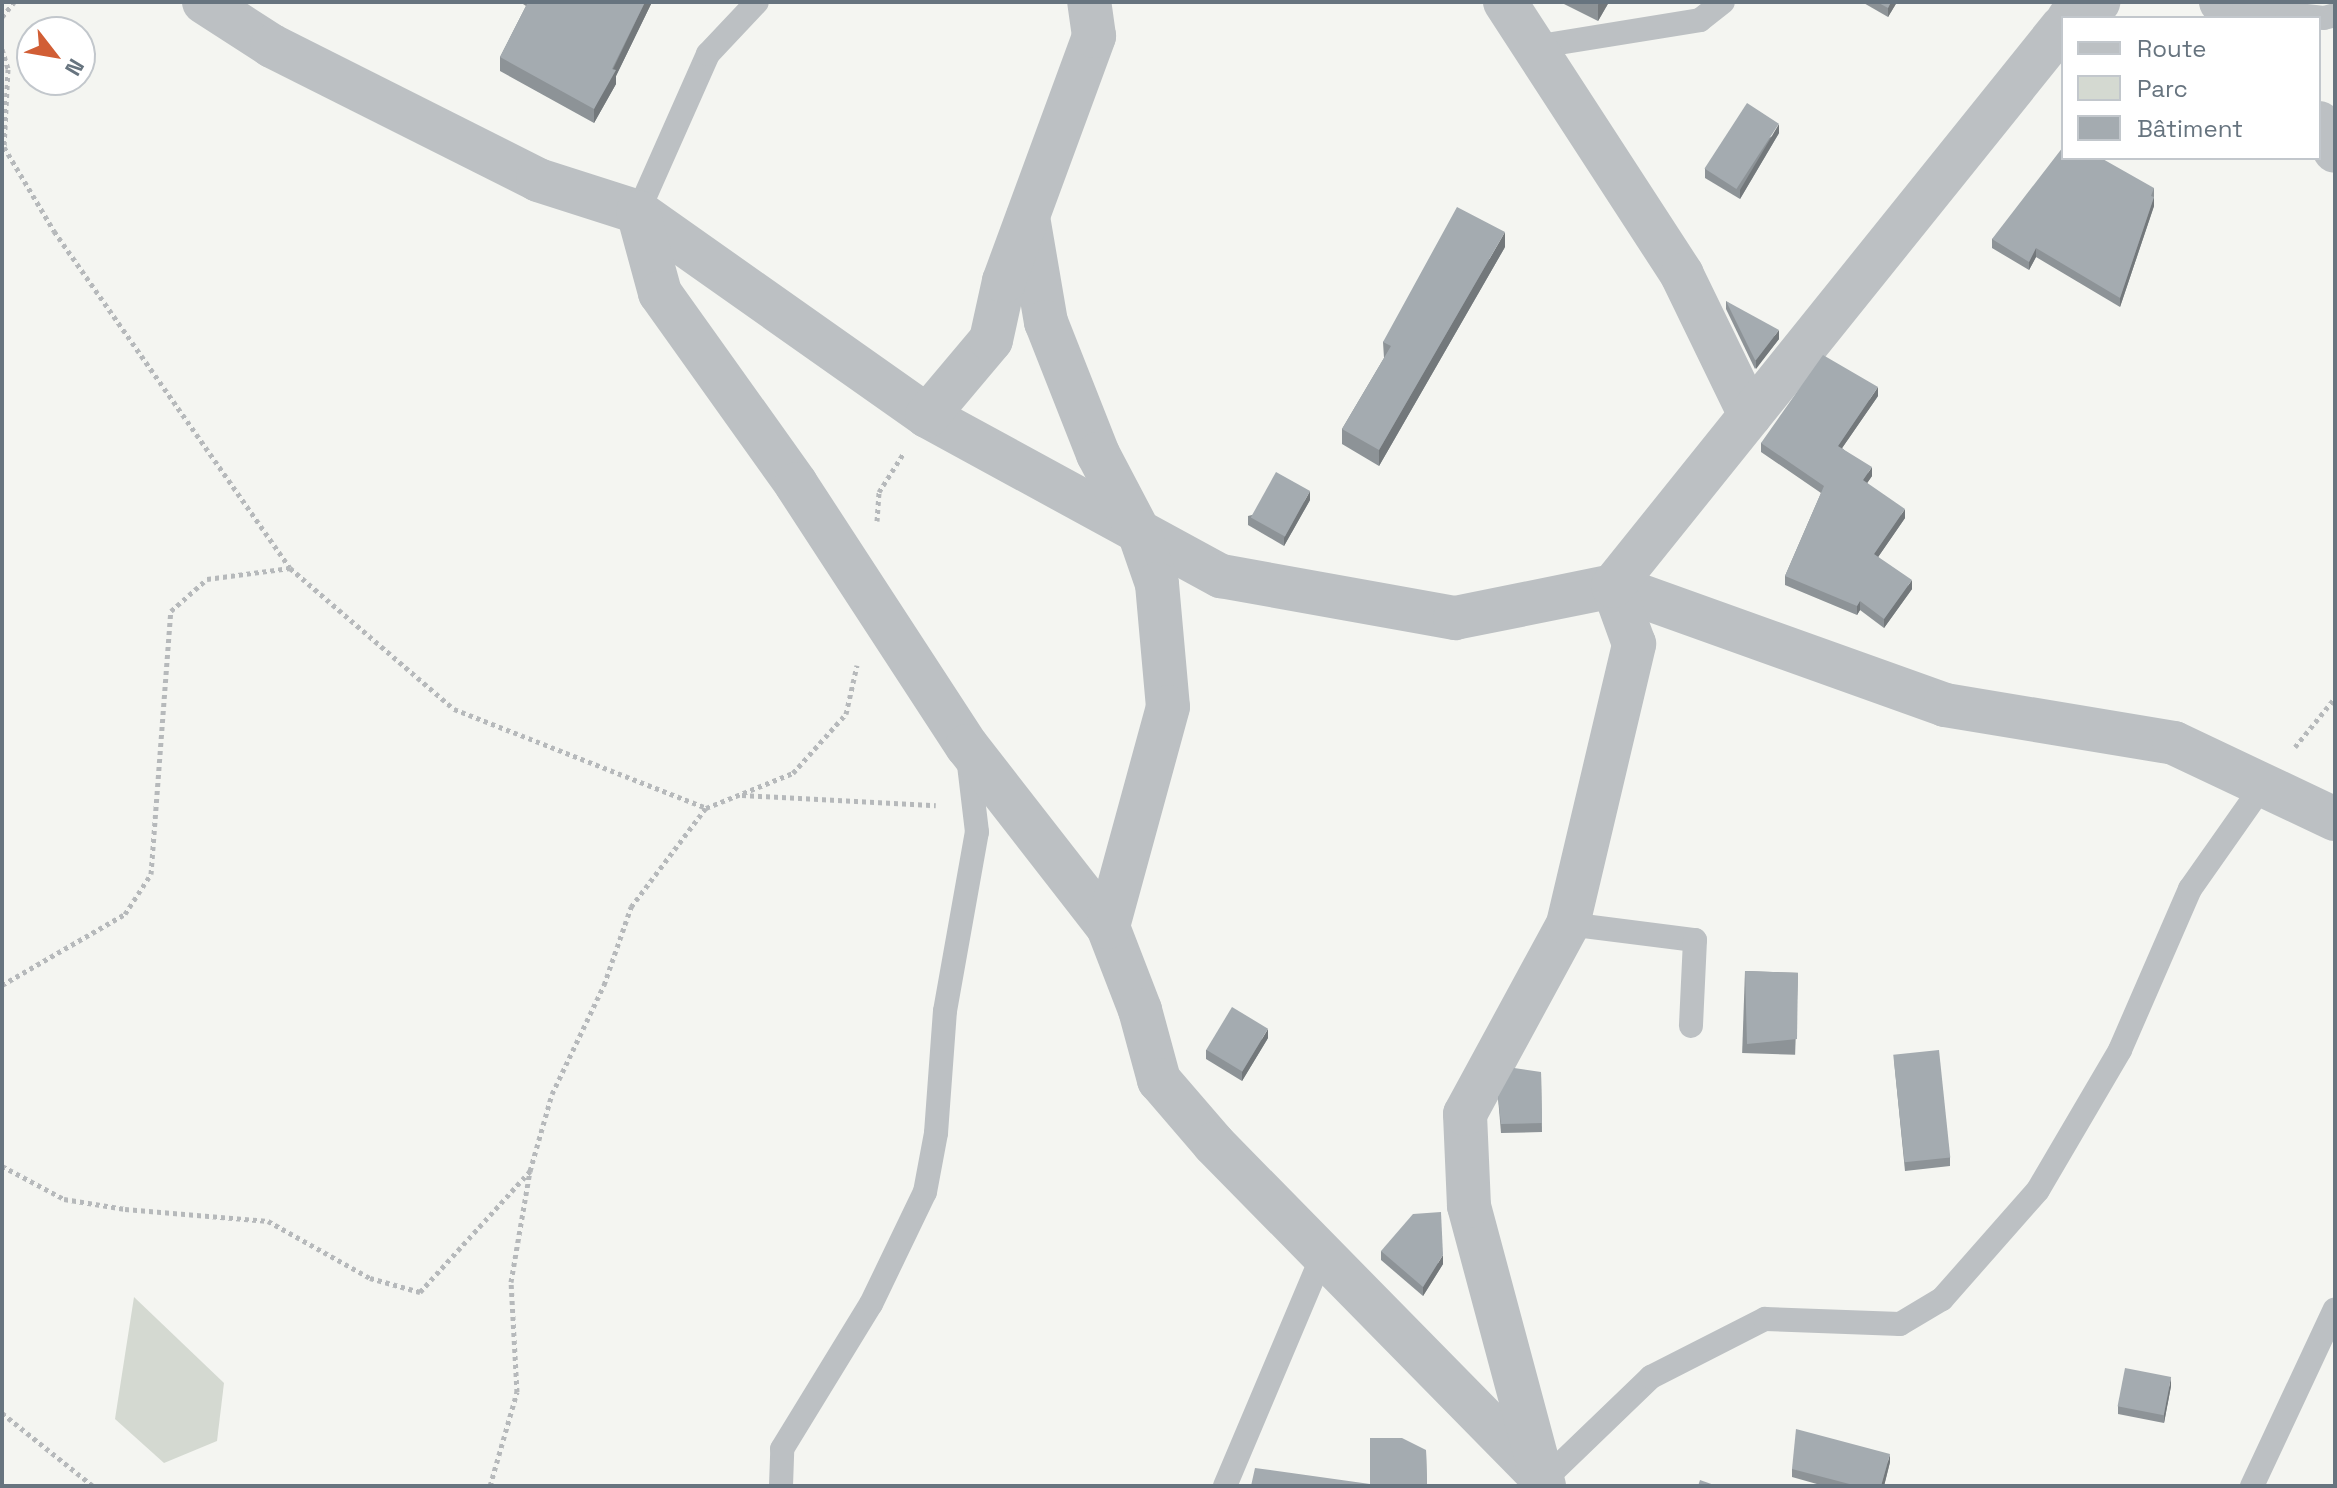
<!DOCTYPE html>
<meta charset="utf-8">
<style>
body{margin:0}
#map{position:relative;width:2337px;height:1488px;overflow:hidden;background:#f4f5f1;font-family:"Space Grotesk",sans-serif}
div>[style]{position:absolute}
.green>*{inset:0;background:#d4d9d1}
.path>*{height:5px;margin-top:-2.5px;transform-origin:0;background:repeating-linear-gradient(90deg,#b6b9bb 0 4px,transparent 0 8px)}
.service>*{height:24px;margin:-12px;padding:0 12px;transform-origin:12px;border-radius:12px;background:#bcc0c3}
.minor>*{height:44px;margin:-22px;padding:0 22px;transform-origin:22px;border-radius:22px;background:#bcc0c3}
.wall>*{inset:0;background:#8d9397;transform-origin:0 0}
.shaded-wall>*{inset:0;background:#73787b}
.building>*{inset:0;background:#a4abb0;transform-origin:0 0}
span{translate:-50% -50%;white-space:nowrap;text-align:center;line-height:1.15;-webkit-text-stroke:8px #fff;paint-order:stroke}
.frame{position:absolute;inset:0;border:4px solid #67747f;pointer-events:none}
.legend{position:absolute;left:2061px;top:16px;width:260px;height:144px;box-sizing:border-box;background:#fff;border:2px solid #c2c7cc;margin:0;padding:10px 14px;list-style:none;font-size:24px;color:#67747f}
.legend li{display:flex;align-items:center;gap:16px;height:40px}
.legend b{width:40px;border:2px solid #c2c7cc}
.north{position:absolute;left:16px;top:16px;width:80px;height:80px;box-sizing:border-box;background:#fff;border:2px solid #c2c7cc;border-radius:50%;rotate:121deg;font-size:22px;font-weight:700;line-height:32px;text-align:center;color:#67747f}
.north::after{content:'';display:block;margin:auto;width:28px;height:36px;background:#d15e35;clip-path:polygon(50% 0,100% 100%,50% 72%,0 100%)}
</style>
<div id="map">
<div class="green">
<div style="clip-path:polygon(134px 1297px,224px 1383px,217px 1441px,164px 1463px,115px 1419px)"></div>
</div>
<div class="path">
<div style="left:2px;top:17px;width:19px;rotate:-51deg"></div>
<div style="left:2px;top:49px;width:21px;rotate:73deg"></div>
<div style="left:8px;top:69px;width:78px;rotate:92.9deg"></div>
<div style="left:4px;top:147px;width:98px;rotate:59.2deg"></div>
<div style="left:54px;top:231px;width:411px;rotate:55deg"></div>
<div style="left:290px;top:568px;width:216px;rotate:40.7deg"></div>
<div style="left:454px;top:709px;width:271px;rotate:21.4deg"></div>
<div style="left:706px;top:808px;width:94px;rotate:-21.9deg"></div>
<div style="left:793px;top:773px;width:79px;rotate:-48.1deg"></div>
<div style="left:846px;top:714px;width:50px;rotate:-77.3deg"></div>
<div style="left:877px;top:521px;width:29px;rotate:-86deg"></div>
<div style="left:879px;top:492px;width:45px;rotate:-57.7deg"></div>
<div style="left:2295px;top:747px;width:63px;rotate:-50.8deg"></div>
<div style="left:742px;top:795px;width:194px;rotate:3deg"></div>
<div style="left:2px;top:985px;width:142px;rotate:-30deg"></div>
<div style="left:125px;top:914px;width:48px;rotate:-57deg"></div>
<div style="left:151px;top:874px;width:264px;rotate:-85.7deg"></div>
<div style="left:171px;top:611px;width:48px;rotate:-41.6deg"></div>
<div style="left:207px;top:579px;width:84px;rotate:-7.5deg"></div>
<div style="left:2px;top:1166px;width:70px;rotate:28deg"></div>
<div style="left:64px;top:1199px;width:62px;rotate:9.3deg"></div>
<div style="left:125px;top:1209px;width:144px;rotate:4.8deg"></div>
<div style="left:268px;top:1221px;width:117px;rotate:29.2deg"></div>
<div style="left:370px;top:1278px;width:52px;rotate:15.6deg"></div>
<div style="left:420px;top:1292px;width:164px;rotate:-47.7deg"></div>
<div style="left:2px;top:1413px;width:117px;rotate:38.7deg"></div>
<div style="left:490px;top:1486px;width:98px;rotate:-74deg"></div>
<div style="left:517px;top:1392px;width:110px;rotate:-93.1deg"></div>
<div style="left:511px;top:1282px;width:113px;rotate:-80.3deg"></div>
<div style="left:530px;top:1171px;width:80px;rotate:-74.1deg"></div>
<div style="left:552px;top:1094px;width:121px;rotate:-64.5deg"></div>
<div style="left:604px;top:985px;width:83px;rotate:-70.9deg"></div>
<div style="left:631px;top:907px;width:124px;rotate:-52.9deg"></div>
</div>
<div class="service">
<div style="left:2254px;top:10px;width:70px;rotate:6.5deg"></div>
<div style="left:2324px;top:18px;width:11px;rotate:-15deg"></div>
<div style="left:1534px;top:47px;width:168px;rotate:-9.2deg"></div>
<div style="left:1700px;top:20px;width:29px;rotate:-38deg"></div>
<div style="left:638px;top:212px;width:173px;rotate:-66.1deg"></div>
<div style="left:708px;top:54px;width:71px;rotate:-46.7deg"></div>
<div style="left:1568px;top:924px;width:128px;rotate:7.2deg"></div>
<div style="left:1695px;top:940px;width:86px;rotate:92.7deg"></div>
<div style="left:1549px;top:1484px;width:6px;rotate:-141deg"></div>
<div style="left:1544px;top:1480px;width:149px;rotate:-43.9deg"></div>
<div style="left:1651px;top:1377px;width:128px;rotate:-27deg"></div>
<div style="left:1765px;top:1319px;width:135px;rotate:2.1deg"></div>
<div style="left:1900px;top:1324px;width:49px;rotate:-30.8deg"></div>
<div style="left:1942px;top:1299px;width:145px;rotate:-48.6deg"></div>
<div style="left:2038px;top:1190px;width:162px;rotate:-59.6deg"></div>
<div style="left:2120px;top:1050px;width:176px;rotate:-66.5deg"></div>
<div style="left:2190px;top:889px;width:127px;rotate:-54.9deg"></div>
<div style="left:781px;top:1486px;width:37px;rotate:-88deg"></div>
<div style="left:782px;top:1449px;width:170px;rotate:-58.5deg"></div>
<div style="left:871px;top:1304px;width:124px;rotate:-64.3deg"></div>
<div style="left:925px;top:1192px;width:60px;rotate:-79.4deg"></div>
<div style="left:936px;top:1133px;width:122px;rotate:-85.8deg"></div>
<div style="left:945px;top:1011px;width:182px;rotate:-79.9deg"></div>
<div style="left:977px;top:832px;width:77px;rotate:-96.8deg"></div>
<div style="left:1225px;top:1486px;width:252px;rotate:-67.1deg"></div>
<div style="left:2252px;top:1486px;width:195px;rotate:-64.9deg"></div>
</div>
<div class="minor">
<div style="left:204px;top:2px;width:81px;rotate:32.9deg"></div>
<div style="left:272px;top:46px;width:298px;rotate:26.7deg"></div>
<div style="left:538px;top:180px;width:105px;rotate:17.7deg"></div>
<div style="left:638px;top:212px;width:354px;rotate:35.2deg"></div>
<div style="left:927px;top:416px;width:335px;rotate:28.6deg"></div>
<div style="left:1221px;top:576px;width:238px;rotate:10.2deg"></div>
<div style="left:1455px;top:618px;width:161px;rotate:-11.4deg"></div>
<div style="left:1613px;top:586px;width:353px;rotate:19.7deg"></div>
<div style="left:1945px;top:705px;width:232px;rotate:9.4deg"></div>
<div style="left:2174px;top:743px;width:178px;rotate:25.3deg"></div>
<div style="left:1505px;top:2px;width:325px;rotate:57deg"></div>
<div style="left:1682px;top:275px;width:156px;rotate:64.1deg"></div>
<div style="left:2221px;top:2px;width:34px;rotate:14deg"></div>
<div style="left:2254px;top:10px;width:9px;rotate:-69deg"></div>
<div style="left:2069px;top:18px;width:14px;rotate:-51deg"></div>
<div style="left:2078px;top:7px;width:21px;rotate:-14deg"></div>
<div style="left:2319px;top:123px;width:32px;rotate:60deg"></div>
<div style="left:638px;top:212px;width:84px;rotate:74.8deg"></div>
<div style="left:660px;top:293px;width:234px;rotate:54.5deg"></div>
<div style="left:796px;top:484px;width:313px;rotate:56.9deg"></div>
<div style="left:967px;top:746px;width:229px;rotate:52.1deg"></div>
<div style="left:1108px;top:927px;width:89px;rotate:68.9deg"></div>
<div style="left:1140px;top:1010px;width:73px;rotate:74.8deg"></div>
<div style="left:1159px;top:1080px;width:84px;rotate:49.3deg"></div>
<div style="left:1214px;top:1144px;width:467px;rotate:45.5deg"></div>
<div style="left:1028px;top:217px;width:107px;rotate:80.3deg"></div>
<div style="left:1046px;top:322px;width:142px;rotate:68.5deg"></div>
<div style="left:1098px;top:454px;width:88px;rotate:62.3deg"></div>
<div style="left:1139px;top:532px;width:55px;rotate:70.9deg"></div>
<div style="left:1157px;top:584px;width:123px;rotate:84.9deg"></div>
<div style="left:1168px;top:707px;width:228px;rotate:105.3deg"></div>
<div style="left:927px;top:416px;width:99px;rotate:-49.9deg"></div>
<div style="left:991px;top:340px;width:60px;rotate:-77.6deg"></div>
<div style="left:1004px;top:281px;width:261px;rotate:-69.8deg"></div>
<div style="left:1094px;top:36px;width:34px;rotate:-98deg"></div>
<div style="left:1544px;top:1486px;width:290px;rotate:-105deg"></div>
<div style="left:1469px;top:1206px;width:92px;rotate:-92.5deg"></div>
<div style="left:1465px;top:1114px;width:216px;rotate:-61.5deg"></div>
<div style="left:1568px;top:924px;width:288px;rotate:-76.7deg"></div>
<div style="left:1634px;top:644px;width:62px;rotate:-109.9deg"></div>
<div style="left:1613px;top:586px;width:718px;rotate:-51.22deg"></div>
</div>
<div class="wall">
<div style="clip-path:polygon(520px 2px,652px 2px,616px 76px,616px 84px,594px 123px,500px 71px,500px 57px,526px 6px)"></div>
<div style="clip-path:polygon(1560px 2px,1609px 2px,1598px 21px)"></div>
<div style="clip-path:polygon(1862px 2px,1897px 2px,1888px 17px)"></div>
<div style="clip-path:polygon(1779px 133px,1740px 199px,1705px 178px,1705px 169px)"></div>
<div style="clip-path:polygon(2154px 188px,2154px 206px,2120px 307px,2036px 257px,2029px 270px,1992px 248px,1992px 239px)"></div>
<div style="clip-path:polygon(1505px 247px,1379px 466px,1342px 444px,1342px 429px,1384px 358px,1383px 342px)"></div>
<div style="clip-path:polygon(1726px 301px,1779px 339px,1755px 369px,1726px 309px)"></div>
<div style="clip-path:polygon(1878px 396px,1842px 448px,1872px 476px,1867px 483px,1905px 518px,1878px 557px,1912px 589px,1884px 628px,1860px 610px,1857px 615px,1785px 585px,1785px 576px,1821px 493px,1761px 452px,1761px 443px)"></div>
<div style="clip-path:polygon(1310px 500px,1284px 546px,1248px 525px,1248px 516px)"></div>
<div style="left:1745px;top:971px;width:53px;height:82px;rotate:2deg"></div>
<div style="clip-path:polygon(1268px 1038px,1242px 1081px,1206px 1059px,1206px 1050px)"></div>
<div style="clip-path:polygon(1894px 1060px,1950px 1157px,1950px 1166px,1905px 1171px)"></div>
<div style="clip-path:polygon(1541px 1072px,1542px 1132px,1501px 1133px,1498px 1097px)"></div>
<div style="clip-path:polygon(1381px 1251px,1443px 1264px,1423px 1296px,1381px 1260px)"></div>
<div style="clip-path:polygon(2171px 1386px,2164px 1423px,2118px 1414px,2118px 1406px)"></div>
<div style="clip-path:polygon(1426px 1450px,1427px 1486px,1251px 1486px,1370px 1484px)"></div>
<div style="clip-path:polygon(1890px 1462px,1884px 1486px,1824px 1486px,1792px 1477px,1792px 1469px)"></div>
</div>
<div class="shaded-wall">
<div style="clip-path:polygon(645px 2px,652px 2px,616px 76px,616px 84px,594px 123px,594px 109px)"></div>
<div style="clip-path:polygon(1599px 2px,1609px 2px,1598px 21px,1598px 5px)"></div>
<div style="clip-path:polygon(1891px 2px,1897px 2px,1888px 17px,1888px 8px)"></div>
<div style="clip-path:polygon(1779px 124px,1779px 133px,1740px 199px,1740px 190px)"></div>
<div style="clip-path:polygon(2154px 197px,2154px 206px,2120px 307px,2120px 298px)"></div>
<div style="clip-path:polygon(1505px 232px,1505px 247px,1379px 466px,1379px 450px)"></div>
<div style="clip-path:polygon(2036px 248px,2036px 257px,2029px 270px,2029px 262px)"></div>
<div style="clip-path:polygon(1779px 330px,1779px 339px,1756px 369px,1756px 360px)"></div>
<div style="clip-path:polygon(1878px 387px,1878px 396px,1838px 454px,1838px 446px)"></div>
<div style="clip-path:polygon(1872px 467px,1872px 476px,1863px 489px,1863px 480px)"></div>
<div style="clip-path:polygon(1310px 491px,1310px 500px,1284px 546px,1284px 538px)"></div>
<div style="clip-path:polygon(1905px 509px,1905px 518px,1874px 563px,1874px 554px)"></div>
<div style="clip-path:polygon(1912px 580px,1912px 589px,1884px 628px,1884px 619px)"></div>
<div style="clip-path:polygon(1860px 601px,1860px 610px,1857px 615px,1857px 606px)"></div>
<div style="clip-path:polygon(1268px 1029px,1268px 1038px,1242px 1081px,1242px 1072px)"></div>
<div style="clip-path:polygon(1443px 1255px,1443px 1264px,1423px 1296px,1423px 1287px)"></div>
<div style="clip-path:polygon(2171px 1377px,2171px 1386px,2164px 1423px,2164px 1414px)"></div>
<div style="clip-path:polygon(1890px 1454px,1890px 1462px,1884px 1486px,1881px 1486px)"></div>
</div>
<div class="building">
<div style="clip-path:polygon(528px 2px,645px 2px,612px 69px,616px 70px,594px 109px,500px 57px)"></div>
<div style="clip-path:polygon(1877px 2px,1891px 2px,1888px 8px)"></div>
<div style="left:1747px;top:103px;width:38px;height:78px;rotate:33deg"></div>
<div style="clip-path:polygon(2063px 147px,2063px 158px,2101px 158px,2154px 188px,2151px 196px,2154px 197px,2120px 298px,2036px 248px,2029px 262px,1992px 239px)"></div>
<div style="clip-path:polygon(1457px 207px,1505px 232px,1379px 450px,1342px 429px,1391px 346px,1383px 342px)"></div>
<div style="clip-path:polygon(1726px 301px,1779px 330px,1756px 360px,1755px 360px)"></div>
<div style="clip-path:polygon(1823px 355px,1878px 387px,1838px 446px,1872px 467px,1863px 480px,1905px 509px,1874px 554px,1912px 580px,1884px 619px,1860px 601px,1857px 606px,1785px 576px,1824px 486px,1761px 443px)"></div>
<div style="left:1276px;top:472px;width:39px;height:52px;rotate:29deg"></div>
<div style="clip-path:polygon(1745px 971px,1798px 973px,1797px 1039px,1747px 1044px)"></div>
<div style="left:1232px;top:1007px;width:42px;height:50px;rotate:31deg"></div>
<div style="left:1939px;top:1050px;width:108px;height:46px;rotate:84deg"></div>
<div style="clip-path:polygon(1514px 1068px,1541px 1072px,1542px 1123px,1501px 1124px,1498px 1097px)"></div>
<div style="clip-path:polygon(1441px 1212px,1443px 1255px,1423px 1287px,1381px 1251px,1413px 1214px)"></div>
<div style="left:2125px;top:1368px;width:47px;height:39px;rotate:11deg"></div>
<div style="clip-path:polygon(1796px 1429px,1890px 1454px,1881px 1486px,1857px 1486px,1792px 1469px)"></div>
<div style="clip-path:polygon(1370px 1438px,1402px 1438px,1426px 1450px,1427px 1484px,1373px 1484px,1388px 1486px,1251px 1486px,1255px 1468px,1370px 1484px)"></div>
<div style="clip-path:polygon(1700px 1480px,1717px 1486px,1698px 1486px)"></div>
</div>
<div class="frame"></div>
<ul class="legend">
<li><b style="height:10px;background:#bcc0c3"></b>Route</li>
<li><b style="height:22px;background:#d4d9d1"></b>Parc</li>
<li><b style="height:22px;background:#a4abb0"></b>Bâtiment</li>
</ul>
<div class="north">N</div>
</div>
